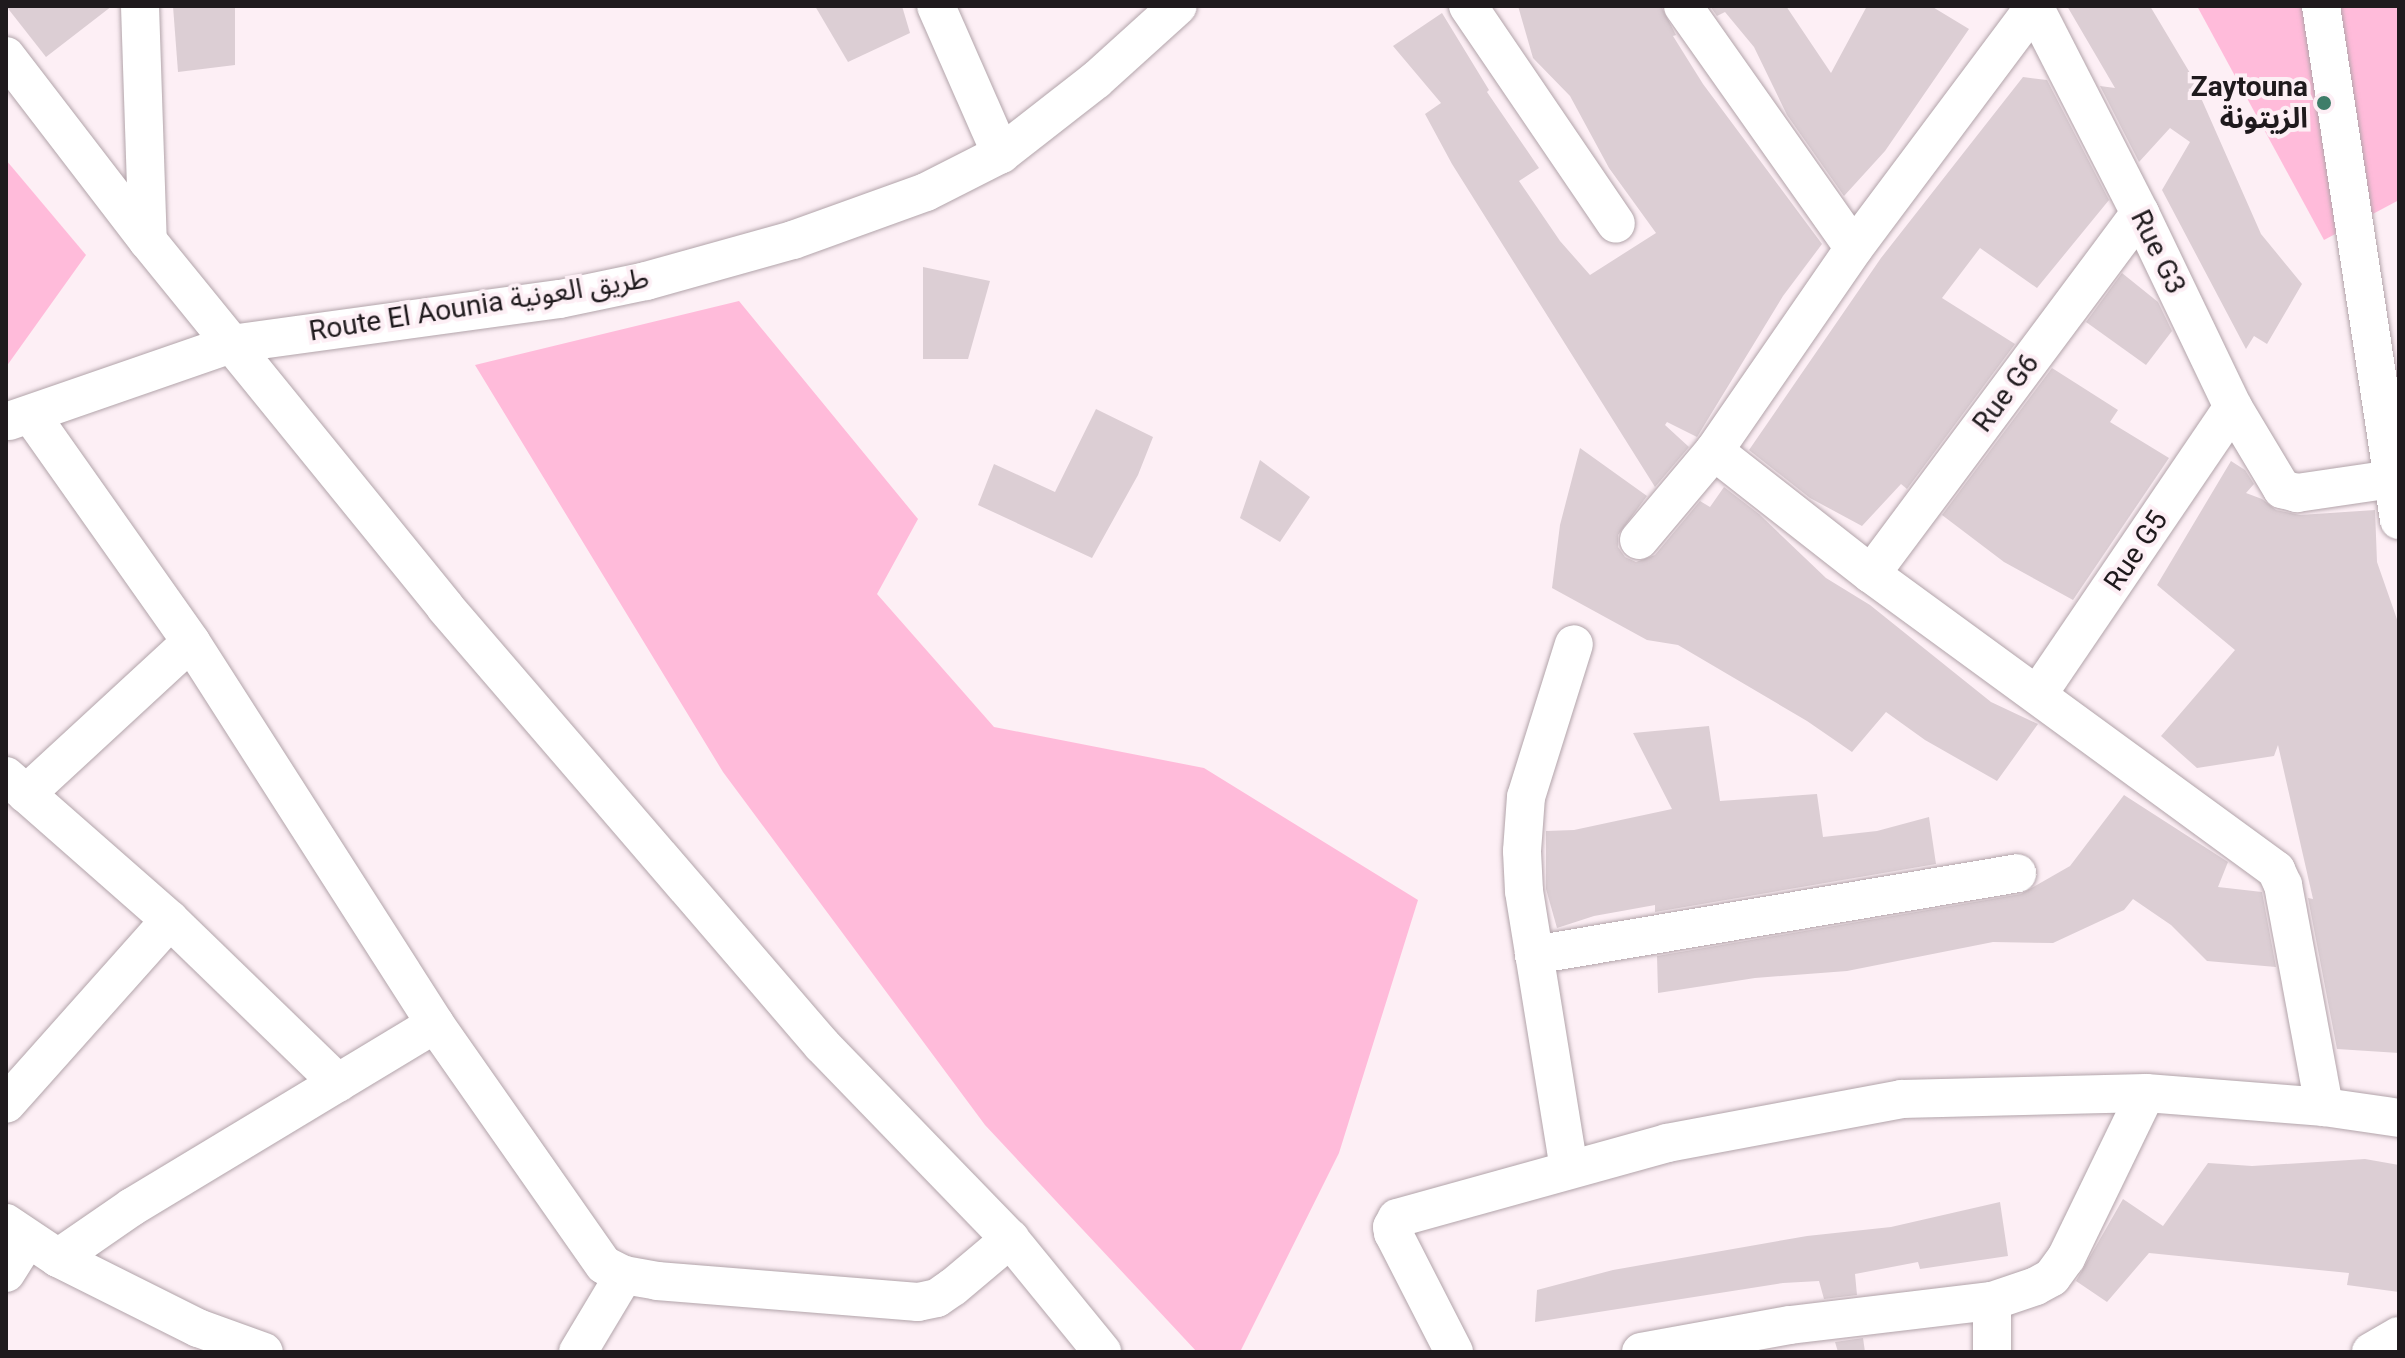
<!DOCTYPE html>
<meta charset="utf-8">
<style>
body{margin:0}
#map{position:relative;width:2405px;height:1358px;overflow:hidden;background:#fdeff5;font-family:Roboto,"Noto Sans Arabic",sans-serif}
div>[style]{position:absolute}
.green>*{inset:0;background:#ffbbda}
.building>*{inset:0;background:#dcced4}
.roads{filter:drop-shadow(0 0 2px #b2a4aa) drop-shadow(0 0 2px #b2a4aa)}
.minor>*{height:38px;margin:-19px;padding:0 19px;transform-origin:19px;border-radius:19px;background:#fff}
.dots>*{width:22px;height:22px;translate:-50% -50%;box-sizing:border-box;border:4px solid #fdeff5;border-radius:50%}
span{translate:-50% -50%;white-space:nowrap;text-align:center;line-height:1.15;-webkit-text-stroke:8px #fdeff5;paint-order:stroke}
.poi-label{font-size:28px;color:#1f1a1d;font-weight:700}
.right{translate:-100% -50%;text-align:right}
.street-label{font-size:28px;color:#1f1a1d}
.frame{position:absolute;inset:0;border:8px solid #1f1a1d;pointer-events:none}
</style>
<div id="map">
<div class="green">
<div style="clip-path:polygon(2197px 6px,2399px 6px,2399px 200px,2324px 240px)"></div>
<div style="clip-path:polygon(6px 160px,86px 255px,6px 367px)"></div>
<div style="clip-path:polygon(739px 301px,918px 519px,877px 594px,994px 727px,1204px 768px,1418px 900px,1339px 1153px,1240px 1352px,1197px 1352px,985px 1125px,723px 772px,475px 365px)"></div>
</div>
<div class="building">
<div style="clip-path:polygon(6px 6px,112px 6px,46px 57px)"></div>
<div style="clip-path:polygon(173px 6px,235px 6px,235px 65px,178px 72px)"></div>
<div style="clip-path:polygon(815px 6px,902px 6px,910px 33px,848px 62px)"></div>
<div style="clip-path:polygon(1518px 6px,1661px 6px,1676px 35px,1673px 36px,1703px 84px,1822px 244px,1783px 296px,1697px 437px,1667px 422px,1665px 425px,1689px 447px,1655px 487px,1452px 164px,1425px 114px,1441px 103px,1393px 46px,1442px 13px,1489px 90px,1487px 92px,1539px 168px,1519px 181px,1560px 241px,1590px 275px,1656px 233px,1609px 168px,1570px 96px,1533px 58px)"></div>
<div style="clip-path:polygon(1710px 6px,1786px 6px,1831px 73px,1867px 6px,1931px 6px,1969px 29px,1885px 151px,1844px 196px,1787px 115px,1754px 47px,1725px 12px,1717px 16px)"></div>
<div style="clip-path:polygon(2067px 6px,2150px 6px,2190px 73px,2261px 234px,2302px 284px,2267px 344px,2254px 336px,2246px 349px,2162px 190px,2190px 142px,2170px 128px,2139px 162px,2100px 86px,2115px 88px)"></div>
<div style="clip-path:polygon(2023px 77px,2047px 80px,2109px 200px,2037px 288px,1980px 248px,1942px 298px,2015px 344px,1907px 489px,1901px 484px,1862px 526px,1810px 498px,1749px 450px,1881px 258px)"></div>
<div style="clip-path:polygon(923px 267px,990px 281px,968px 359px,923px 359px)"></div>
<div style="clip-path:polygon(2122px 273px,2158px 302px,2172px 331px,2146px 365px,2086px 322px)"></div>
<div style="clip-path:polygon(2052px 368px,2118px 410px,2110px 422px,2169px 458px,2073px 600px,2004px 562px,1942px 515px)"></div>
<div style="clip-path:polygon(1096px 409px,1153px 437px,1138px 475px,1092px 558px,978px 505px,994px 464px,1055px 492px)"></div>
<div style="clip-path:polygon(1580px 448px,1647px 496px,1618px 535px,1618px 547px,1625px 557px,1636px 562px,1655px 555px,1700px 501px,1710px 507px,1724px 487px,1759px 514px,1826px 578px,1870px 605px,1991px 702px,2038px 724px,1997px 781px,1925px 740px,1886px 712px,1852px 752px,1807px 721px,1678px 645px,1647px 640px,1552px 588px,1560px 525px)"></div>
<div style="clip-path:polygon(1260px 460px,1310px 497px,1280px 542px,1240px 518px)"></div>
<div style="clip-path:polygon(2231px 461px,2245px 470px,2254px 484px,2246px 493px,2262px 499px,2276px 510px,2300px 515px,2375px 510px,2377px 562px,2399px 625px,2399px 1053px,2337px 1049px,2308px 898px,2313px 899px,2278px 745px,2274px 756px,2197px 768px,2161px 736px,2235px 650px,2157px 585px)"></div>
<div style="clip-path:polygon(1709px 726px,1720px 801px,1817px 794px,1823px 837px,1877px 831px,1929px 817px,1936px 864px,1655px 912px,1655px 905px,1594px 916px,1557px 928px,1546px 889px,1546px 831px,1574px 830px,1672px 809px,1633px 733px)"></div>
<div style="clip-path:polygon(2124px 795px,2228px 862px,2218px 887px,2262px 892px,2276px 967px,2207px 961px,2171px 925px,2133px 899px,2124px 910px,2053px 943px,1993px 942px,1847px 971px,1755px 978px,1658px 993px,1657px 956px,2021px 894px,2070px 866px)"></div>
<div style="clip-path:polygon(2365px 1159px,2399px 1165px,2399px 1292px,2347px 1285px,2349px 1273px,2149px 1253px,2107px 1302px,2076px 1281px,2123px 1199px,2163px 1226px,2208px 1163px,2252px 1166px)"></div>
<div style="clip-path:polygon(2000px 1202px,2008px 1256px,1920px 1269px,1918px 1262px,1855px 1274px,1857px 1295px,1824px 1299px,1819px 1281px,1783px 1283px,1535px 1322px,1537px 1290px,1613px 1270px,1807px 1236px,1891px 1227px)"></div>
<div style="clip-path:polygon(1863px 1338px,1865px 1352px,1838px 1352px,1835px 1342px)"></div>
</div>
<div class="roads">
<div class="minor">
<div style="left:140px;top:6px;width:235px;rotate:88.1deg"></div>
<div style="left:936px;top:6px;width:162px;rotate:66.3deg"></div>
<div style="left:1468px;top:6px;width:263px;rotate:55.8deg"></div>
<div style="left:1683px;top:6px;width:296px;rotate:54.8deg"></div>
<div style="left:2034px;top:6px;width:233px;rotate:62.9deg"></div>
<div style="left:2140px;top:213px;width:215px;rotate:64.4deg"></div>
<div style="left:2233px;top:407px;width:96px;rotate:59.1deg"></div>
<div style="left:2282px;top:489px;width:16px;rotate:15deg"></div>
<div style="left:2297px;top:493px;width:103px;rotate:-8.4deg"></div>
<div style="left:2321px;top:6px;width:520px;rotate:81.37deg"></div>
<div style="left:6px;top:56px;width:233px;rotate:52.5deg"></div>
<div style="left:148px;top:241px;width:471px;rotate:50.9deg"></div>
<div style="left:445px;top:607px;width:578px;rotate:49.28deg"></div>
<div style="left:822px;top:1045px;width:270px;rotate:45.9deg"></div>
<div style="left:1010px;top:1239px;width:146px;rotate:50.8deg"></div>
<div style="left:31px;top:415px;width:278px;rotate:54.8deg"></div>
<div style="left:191px;top:642px;width:453px;rotate:57.4deg"></div>
<div style="left:435px;top:1024px;width:294px;rotate:55deg"></div>
<div style="left:604px;top:1265px;width:22px;rotate:27deg"></div>
<div style="left:624px;top:1275px;width:34px;rotate:10deg"></div>
<div style="left:657px;top:1281px;width:262px;rotate:4.6deg"></div>
<div style="left:918px;top:1302px;width:19px;rotate:-12deg"></div>
<div style="left:937px;top:1298px;width:19px;rotate:-35deg"></div>
<div style="left:953px;top:1287px;width:75px;rotate:-40.1deg"></div>
<div style="left:9px;top:421px;width:235px;rotate:-19.1deg"></div>
<div style="left:231px;top:344px;width:332px;rotate:-7.8deg"></div>
<div style="left:560px;top:299px;width:88px;rotate:-11.8deg"></div>
<div style="left:646px;top:281px;width:153px;rotate:-15.6deg"></div>
<div style="left:793px;top:240px;width:141px;rotate:-19.8deg"></div>
<div style="left:926px;top:192px;width:84px;rotate:-26.9deg"></div>
<div style="left:1001px;top:154px;width:120px;rotate:-37.9deg"></div>
<div style="left:1096px;top:80px;width:110px;rotate:-42.1deg"></div>
<div style="left:1714px;top:451px;width:199px;rotate:38.1deg"></div>
<div style="left:1871px;top:574px;width:502px;rotate:36.16deg"></div>
<div style="left:2276px;top:870px;width:17px;rotate:65deg"></div>
<div style="left:2283px;top:885px;width:226px;rotate:79.5deg"></div>
<div style="left:1639px;top:540px;width:116px;rotate:-49.9deg"></div>
<div style="left:1714px;top:451px;width:247px;rotate:-55.4deg"></div>
<div style="left:1854px;top:248px;width:301px;rotate:-53.2deg"></div>
<div style="left:1871px;top:574px;width:450px;rotate:-53.3deg"></div>
<div style="left:2038px;top:694px;width:347px;rotate:-55.8deg"></div>
<div style="left:6px;top:776px;width:218px;rotate:41.3deg"></div>
<div style="left:170px;top:920px;width:246px;rotate:131.7deg"></div>
<div style="left:26px;top:794px;width:224px;rotate:-42.7deg"></div>
<div style="left:170px;top:920px;width:234px;rotate:44.1deg"></div>
<div style="left:1534px;top:955px;width:490px;rotate:-9.6deg"></div>
<div style="left:1569px;top:1169px;width:282px;rotate:-99.2deg"></div>
<div style="left:1524px;top:891px;width:40px;rotate:-92.9deg"></div>
<div style="left:1522px;top:851px;width:54px;rotate:-85.8deg"></div>
<div style="left:1526px;top:797px;width:160px;rotate:-72.6deg"></div>
<div style="left:6px;top:1223px;width:63px;rotate:33.9deg"></div>
<div style="left:58px;top:1258px;width:157px;rotate:26.6deg"></div>
<div style="left:198px;top:1328px;width:70px;rotate:20deg"></div>
<div style="left:58px;top:1258px;width:90px;rotate:-34.6deg"></div>
<div style="left:132px;top:1207px;width:354px;rotate:-31.1deg"></div>
<div style="left:6px;top:1273px;width:40px;rotate:-58deg"></div>
<div style="left:1992px;top:1301px;width:51px;rotate:90deg"></div>
<div style="left:578px;top:1352px;width:90px;rotate:-59.1deg"></div>
<div style="left:1454px;top:1352px;width:134px;rotate:-117.1deg"></div>
<div style="left:1393px;top:1233px;width:6px;rotate:-99deg"></div>
<div style="left:1392px;top:1227px;width:10px;rotate:-61deg"></div>
<div style="left:1397px;top:1218px;width:280px;rotate:-15.5deg"></div>
<div style="left:1667px;top:1143px;width:238px;rotate:-10.6deg"></div>
<div style="left:1901px;top:1099px;width:245px;rotate:-1.4deg"></div>
<div style="left:2146px;top:1093px;width:179px;rotate:4.5deg"></div>
<div style="left:2324px;top:1107px;width:76px;rotate:8.3deg"></div>
<div style="left:1641px;top:1352px;width:151px;rotate:-10.3deg"></div>
<div style="left:1790px;top:1325px;width:203px;rotate:-6.8deg"></div>
<div style="left:1992px;top:1301px;width:46px;rotate:-18.8deg"></div>
<div style="left:2036px;top:1286px;width:18px;rotate:-29deg"></div>
<div style="left:2052px;top:1277px;width:24px;rotate:-54deg"></div>
<div style="left:2066px;top:1258px;width:183px;rotate:-64.1deg"></div>
<div style="left:2371px;top:1352px;width:32px;rotate:-30deg"></div>
</div>
</div>
<div class="dots">
<div style="left:2324px;top:103px;background:#3f7d69"></div>
</div>
<div class="poi-label">
<span class="right" style="left:2308px;top:103px">Zaytouna<br>الزيتونة</span>
</div>
<div class="street-label">
<span style="left:2158px;top:252px;rotate:64deg">Rue G3</span>
<span style="left:479px;top:305px;rotate:-9deg">Route El Aounia طريق العونية</span>
<span style="left:2006px;top:393px;rotate:-53deg">Rue G6</span>
<span style="left:2136px;top:551px;rotate:-56deg">Rue G5</span>
</div>
<div class="frame"></div>
</div>
